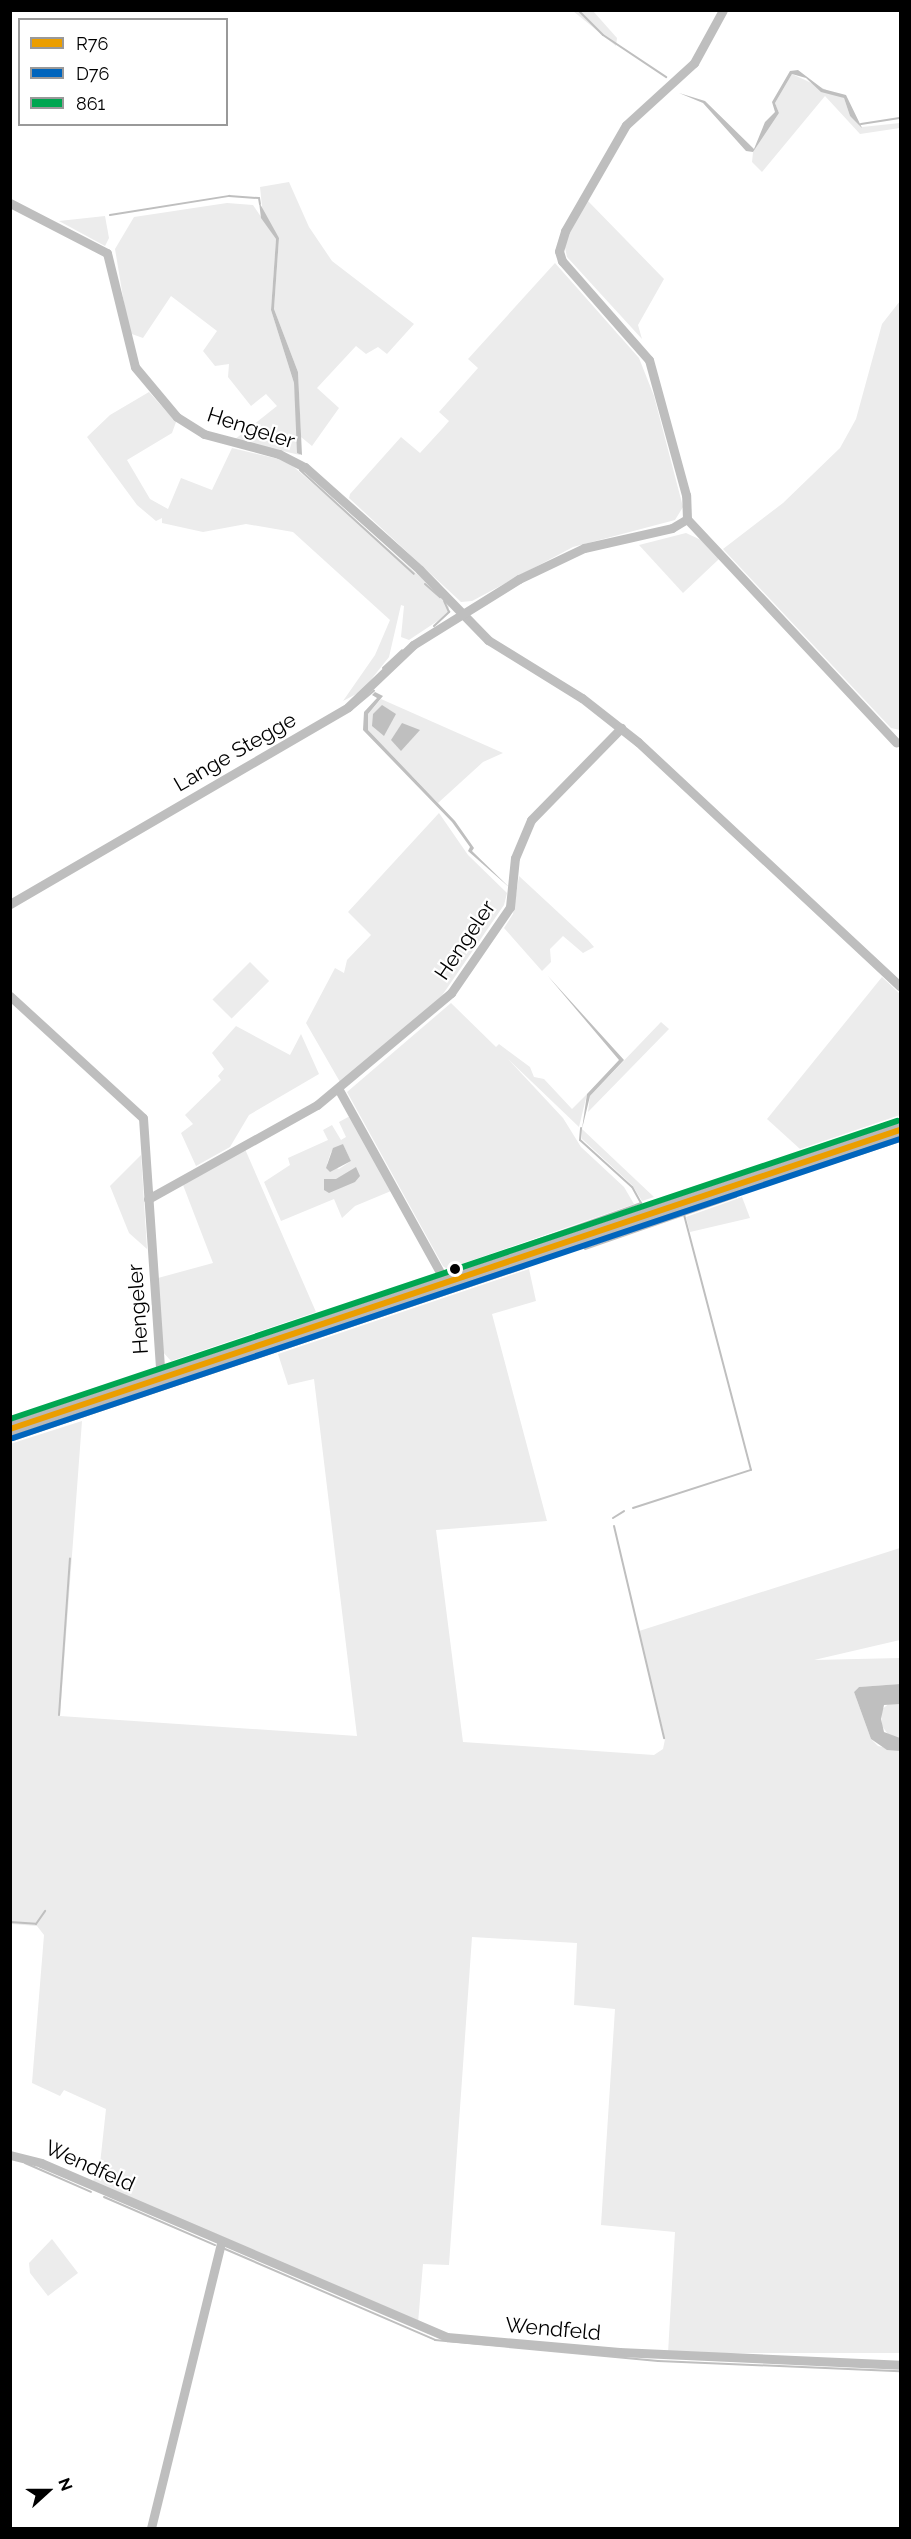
<!DOCTYPE html>
<style>
body{margin:0}
#map{position:relative;width:911px;height:2539px;overflow:hidden;background:#fff;font-family:Raleway,sans-serif}
div>[style]{position:absolute}
.green>*{inset:0;background:#ececec;transform-origin:0 0}
.water>*{inset:0;background:#bfbfbf}
.stream>*{height:2px;margin:-1px;padding:0 1px;transform-origin:1px;border-radius:1px;background:#bfbfbf}
.minor>*{height:9px;margin:-4.5px;padding:0 4.5px;transform-origin:4.5px;border-radius:4.5px;background:#bebebe}
.secondary>*{height:14px;margin:-7px;padding:0 7px;transform-origin:7px;border-radius:7px;background:#b8b8b8}
.bus-1>*{height:6px;margin:-3px;padding:0 3px;transform-origin:3px;border-radius:3px;background:#eb9e00}
.bus-2>*{height:6px;margin:-3px;padding:0 3px;transform-origin:3px;border-radius:3px;background:#0065bd}
.bus-3>*{height:6px;margin:-3px;padding:0 3px;transform-origin:3px;border-radius:3px;background:#00a651}
.dots>*{width:16px;height:16px;translate:-50% -50%;box-sizing:border-box;border:3px solid #fff;border-radius:50%}
span{translate:-50% -50%;white-space:nowrap;text-align:center;line-height:1.15;-webkit-text-stroke:4.5px #fff;paint-order:stroke}
.street-label{font-size:21px;color:#000}
.frame{position:absolute;inset:0;border:12px solid #000;pointer-events:none}
.legend{position:absolute;left:18px;top:18px;width:210px;height:108px;box-sizing:border-box;background:#fff;border:2px solid #999;margin:0;padding:8px 10px;list-style:none;font-size:18px;color:#000}
.legend li{display:flex;align-items:center;gap:12px;height:30px}
.legend b{width:30px;border:2px solid #999}
.north{position:absolute;left:18px;top:2461px;width:60px;height:60px;-webkit-text-stroke:4px #fff;paint-order:stroke;rotate:69deg;font-size:16px;font-weight:700;line-height:24px;text-align:center;color:#000}
.north::after{content:'';display:block;margin:auto;width:21px;height:27px;background:#000;clip-path:polygon(50% 0,100% 100%,50% 72%,0 100%)}
</style>
<div id="map">
<div class="green">
<div style="clip-path:polygon(573px 11px,593px 11px,617px 38px,616px 46px)"></div>
<div style="clip-path:polygon(792px 74px,844px 98px,850px 116px,862px 127px,900px 123px,900px 128px,860px 134px,825px 96px,762px 172px,752px 162px,753px 152px,779px 113px,775px 103px)"></div>
<div style="clip-path:polygon(289px 182px,309px 227px,332px 261px,414px 324px,387px 354px,378px 347px,366px 354px,356px 346px,317px 388px,339px 408px,312px 446px,301px 437px,298px 372px,274px 309px,279px 238px,263px 216px,260px 187px)"></div>
<div style="clip-path:polygon(587px 200px,664px 279px,638px 325px,642px 339px,567px 257px,564px 243px)"></div>
<div style="clip-path:polygon(227px 203px,253px 205px,276px 239px,271px 310px,294px 383px,300px 455px,234px 440px,277px 406px,266px 394px,251px 406px,228px 377px,229px 364px,215px 366px,203px 351px,217px 331px,171px 296px,143px 338px,129px 333px,115px 249px,134px 217px)"></div>
<div style="clip-path:polygon(105px 216px,109px 238px,105px 246px,59px 221px)"></div>
<div style="clip-path:polygon(555px 263px,639px 358px,654px 396px,683px 507px,675px 520px,573px 547px,472px 601px,461px 602px,349px 498px,350px 494px,401px 437px,420px 453px,442px 429px,449px 421px,439px 412px,478px 368px,468px 359px)"></div>
<div style="clip-path:polygon(900px 301px,900px 730px,891px 728px,723px 549px,783px 503px,840px 448px,856px 419px,882px 324px)"></div>
<div style="clip-path:polygon(149px 392px,176px 422px,172px 433px,127px 460px,150px 499px,168px 509px,181px 478px,212px 490px,232px 448px,287px 461px,424px 580px,449px 605px,448px 614px,409px 640px,401px 637px,404px 606px,401px 605px,389px 657px,362px 691px,343px 701px,375px 655px,390px 620px,293px 532px,246px 524px,203px 532px,162px 523px,162px 518px,156px 521px,137px 505px,87px 437px,110px 415px)"></div>
<div style="clip-path:polygon(686px 533px,701px 540px,719px 559px,683px 593px,639px 545px)"></div>
<div style="clip-path:polygon(381px 699px,503px 753px,483px 762px,438px 803px,368px 730px,368px 714px)"></div>
<div style="clip-path:polygon(439px 813px,468px 855px,507px 893px,504px 905px,441px 997px,340px 1082px,306px 1023px,335px 968px,344px 973px,347px 960px,371px 935px,348px 912px)"></div>
<div style="clip-path:polygon(519px 876px,588px 940px,594px 947px,583px 953px,563px 936px,550px 949px,551px 962px,542px 971px,504px 928px,513px 914px)"></div>
<div style="left:250px;top:962px;width:27px;height:53px;rotate:45deg"></div>
<div style="clip-path:polygon(882px 977px,900px 994px,900px 1115px,800px 1149px,767px 1119px)"></div>
<div style="clip-path:polygon(451px 1003px,496px 1047px,499px 1044px,530px 1067px,534px 1077px,544px 1079px,572px 1109px,587px 1094px,579px 1127px,507px 1058px,563px 1118px,581px 1147px,624px 1187px,634px 1204px,447px 1269px,443px 1266px,347px 1092px)"></div>
<div style="clip-path:polygon(661px 1022px,669px 1029px,588px 1112px,590px 1096px)"></div>
<div style="clip-path:polygon(236px 1026px,290px 1055px,301px 1034px,319px 1074px,249px 1115px,230px 1147px,196px 1166px,181px 1133px,193px 1124px,185px 1115px,221px 1080px,218px 1076px,224px 1069px,212px 1053px)"></div>
<div style="clip-path:polygon(evenodd,350px 1116px,391px 1191px,355px 1206px,342px 1218px,334px 1199px,281px 1221px,264px 1182px,290px 1165px,288px 1158px,328px 1140px,323px 1130px,332px 1125px,341px 1140px,346px 1137px,339px 1122px,350px 1116px,343px 1144px,351px 1161px,339px 1169px,327px 1164px,331px 1152px,343px 1144px)"></div>
<div style="clip-path:polygon(582px 1129px,654px 1197px,642px 1201px,632px 1185px,582px 1139px)"></div>
<div style="clip-path:polygon(245px 1149px,316px 1312px,171px 1361px,162px 1351px,158px 1278px,213px 1263px,183px 1185px)"></div>
<div style="clip-path:polygon(141px 1155px,147px 1249px,129px 1233px,110px 1186px)"></div>
<div style="clip-path:polygon(742px 1197px,750px 1218px,690px 1232px,686px 1217px)"></div>
<div style="clip-path:polygon(529px 1269px,536px 1301px,492px 1314px,547px 1521px,436px 1530px,463px 1742px,654px 1755px,663px 1749px,665px 1739px,639px 1631px,900px 1548px,900px 1640px,814px 1660px,900px 1658px,900px 1684px,859px 1687px,854px 1692px,871px 1739px,878px 1746px,900px 1751px,900px 2353px,668px 2353px,675px 2232px,601px 2225px,615px 2009px,574px 2005px,577px 1943px,472px 1937px,449px 2265px,423px 2264px,418px 2323px,93px 2181px,100px 2164px,106px 2109px,64px 2090px,60px 2096px,32px 2083px,44px 1935px,37px 1926px,11px 1924px,10px 1444px,82px 1421px,60px 1716px,357px 1736px,314px 1379px,288px 1385px,278px 1354px)"></div>
<div style="clip-path:polygon(891px 1702px,900px 1704px,900px 1738px,890px 1737px,882px 1726px,881px 1710px)"></div>
<div style="clip-path:polygon(52px 2239px,78px 2273px,48px 2296px,30px 2273px,29px 2263px)"></div>
</div>
<div class="water">
<div style="clip-path:polygon(798px 70px,823px 89px,846px 95px,862px 128px,850px 116px,844px 98px,821px 92px,806px 78px,792px 74px,775px 103px,779px 113px,753px 152px,746px 151px,703px 103px,679px 93px,705px 101px,754px 149px,765px 122px,775px 112px,772px 102px,790px 71px)"></div>
<div style="clip-path:polygon(259px 202px,279px 238px,274px 309px,298px 372px,302px 455px,297px 453px,294px 383px,271px 310px,276px 239px,261px 218px)"></div>
<div style="clip-path:polygon(375px 692px,383px 696px,368px 714px,368px 730px,455px 821px,474px 848px,472px 851px,511px 889px,468px 851px,470px 847px,452px 822px,363px 730px,364px 712px,377px 698px,372px 695px)"></div>
<div style="clip-path:polygon(382px 705px,396px 714px,384px 736px,372px 726px,373px 714px)"></div>
<div style="clip-path:polygon(402px 723px,420px 730px,401px 751px,391px 740px)"></div>
<div style="clip-path:polygon(547px 975px,624px 1060px,590px 1096px,582px 1129px,587px 1094px,619px 1060px)"></div>
<div style="clip-path:polygon(343px 1144px,351px 1161px,330px 1172px,326px 1168px,333px 1148px)"></div>
<div style="clip-path:polygon(356px 1167px,360px 1176px,355px 1182px,329px 1193px,324px 1190px,324px 1179px,336px 1179px)"></div>
<div style="clip-path:polygon(900px 1684px,900px 1704px,884px 1705px,881px 1719px,884px 1732px,900px 1738px,900px 1751px,887px 1750px,871px 1739px,854px 1692px,859px 1687px)"></div>
</div>
<div class="stream">
<div style="left:578px;top:10px;width:35px;rotate:45deg"></div>
<div style="left:603px;top:35px;width:76px;rotate:33.7deg"></div>
<div style="left:861px;top:124px;width:39px;rotate:-9deg"></div>
<div style="left:110px;top:215px;width:121px;rotate:-9.1deg"></div>
<div style="left:229px;top:196px;width:30px;rotate:4deg"></div>
<div style="left:259px;top:198px;width:6px;rotate:81deg"></div>
<div style="left:300px;top:470px;width:154px;rotate:42.4deg"></div>
<div style="left:425px;top:584px;width:20px;rotate:41deg"></div>
<div style="left:434px;top:626px;width:21px;rotate:-43deg"></div>
<div style="left:449px;top:612px;width:12px;rotate:-114deg"></div>
<div style="left:383px;top:668px;width:26px;rotate:-43deg"></div>
<div style="left:351px;top:710px;width:30px;rotate:-40deg"></div>
<div style="left:788px;top:1178px;width:118px;rotate:-18.3deg"></div>
<div style="left:585px;top:1249px;width:160px;rotate:-19deg"></div>
<div style="left:450px;top:1271px;width:203px;rotate:-19.6deg"></div>
<div style="left:641px;top:1203px;width:18px;rotate:-119deg"></div>
<div style="left:632px;top:1187px;width:70px;rotate:-137.9deg"></div>
<div style="left:580px;top:1140px;width:12px;rotate:-85deg"></div>
<div style="left:10px;top:1441px;width:542px;rotate:-18.6deg"></div>
<div style="left:633px;top:1508px;width:124px;rotate:-17.9deg"></div>
<div style="left:751px;top:1470px;width:264px;rotate:-104.7deg"></div>
<div style="left:613px;top:1518px;width:13px;rotate:-32deg"></div>
<div style="left:614px;top:1526px;width:218px;rotate:76.7deg"></div>
<div style="left:59px;top:1715px;width:157px;rotate:-86deg"></div>
<div style="left:10px;top:1922px;width:26px;rotate:4deg"></div>
<div style="left:36px;top:1924px;width:16px;rotate:-55deg"></div>
<div style="left:25px;top:2163px;width:72px;rotate:23.7deg"></div>
<div style="left:104px;top:2197px;width:121px;rotate:23.4deg"></div>
<div style="left:225px;top:2249px;width:229px;rotate:23.4deg"></div>
<div style="left:435px;top:2340px;width:224px;rotate:5.4deg"></div>
<div style="left:658px;top:2361px;width:242px;rotate:2.4deg"></div>
</div>
<div class="minor">
<div style="left:10px;top:203px;width:109px;rotate:27.3deg"></div>
<div style="left:107px;top:253px;width:117px;rotate:76.2deg"></div>
<div style="left:135px;top:367px;width:65px;rotate:50deg"></div>
<div style="left:177px;top:417px;width:32px;rotate:32deg"></div>
<div style="left:204px;top:434px;width:78px;rotate:14.9deg"></div>
<div style="left:279px;top:454px;width:29px;rotate:27deg"></div>
<div style="left:305px;top:467px;width:154px;rotate:41.8deg"></div>
<div style="left:420px;top:570px;width:98px;rotate:45.8deg"></div>
<div style="left:488px;top:640px;width:110px;rotate:31.7deg"></div>
<div style="left:582px;top:698px;width:71px;rotate:38.2deg"></div>
<div style="left:638px;top:742px;width:358px;rotate:43deg"></div>
<div style="left:687px;top:519px;width:306px;rotate:46.9deg"></div>
<div style="left:10px;top:904px;width:391px;rotate:-30.2deg"></div>
<div style="left:348px;top:707px;width:90px;rotate:-43.6deg"></div>
<div style="left:413px;top:645px;width:125px;rotate:-31.9deg"></div>
<div style="left:519px;top:579px;width:72px;rotate:-25.5deg"></div>
<div style="left:584px;top:548px;width:90px;rotate:-12.8deg"></div>
<div style="left:672px;top:528px;width:17px;rotate:-31deg"></div>
<div style="left:687px;top:519px;width:24px;rotate:-92deg"></div>
<div style="left:686px;top:495px;width:140px;rotate:-105.3deg"></div>
<div style="left:649px;top:360px;width:132px;rotate:-131.3deg"></div>
<div style="left:562px;top:261px;width:10px;rotate:-107deg"></div>
<div style="left:559px;top:251px;width:21px;rotate:-73deg"></div>
<div style="left:565px;top:231px;width:122px;rotate:-60.1deg"></div>
<div style="left:626px;top:125px;width:92px;rotate:-42.4deg"></div>
<div style="left:694px;top:63px;width:60px;rotate:-61.3deg"></div>
<div style="left:10px;top:996px;width:180px;rotate:42.5deg"></div>
<div style="left:143px;top:1118px;width:263px;rotate:86.1deg"></div>
<div style="left:339px;top:1090px;width:221px;rotate:61deg"></div>
<div style="left:148px;top:1199px;width:193px;rotate:-29.1deg"></div>
<div style="left:317px;top:1105px;width:175px;rotate:-39.9deg"></div>
<div style="left:451px;top:993px;width:104px;rotate:-55.5deg"></div>
<div style="left:510px;top:907px;width:49px;rotate:-84.2deg"></div>
<div style="left:515px;top:858px;width:41px;rotate:-67.2deg"></div>
<div style="left:531px;top:820px;width:129px;rotate:-45.6deg"></div>
<div style="left:10px;top:2155px;width:32px;rotate:14deg"></div>
<div style="left:41px;top:2163px;width:442px;rotate:23.2deg"></div>
<div style="left:447px;top:2337px;width:173px;rotate:5deg"></div>
<div style="left:619px;top:2352px;width:281px;rotate:2.6deg"></div>
<div style="left:151px;top:2528px;width:293px;rotate:-76.2deg"></div>
</div>
<div class="secondary">
<div style="left:10px;top:1429px;width:939px;rotate:-18.57deg"></div>
</div>
<div class="bus-1">
<div style="left:10px;top:1429px;width:939px;rotate:-18.57deg"></div>
</div>
<div class="bus-2">
<div style="left:13px;top:1438px;width:936px;rotate:-18.63deg"></div>
</div>
<div class="bus-3">
<div style="left:10px;top:1419px;width:936px;rotate:-18.57deg"></div>
</div>
<div class="dots">
<div style="left:455px;top:1269px;background:#000"></div>
</div>
<div class="street-label">
<span style="left:251px;top:428px;rotate:18deg">Hengeler</span>
<span style="left:235px;top:752px;rotate:-30deg">Lange Stegge</span>
<span style="left:465px;top:940px;rotate:-56deg">Hengeler</span>
<span style="left:138px;top:1309px;rotate:-94deg">Hengeler</span>
<span style="left:90px;top:2166px;rotate:24deg">Wendfeld</span>
<span style="left:553px;top:2329px;rotate:5deg">Wendfeld</span>
</div>
<div class="frame"></div>
<ul class="legend">
<li><b style="height:8px;background:#eb9e00"></b>R76</li>
<li><b style="height:8px;background:#0065bd"></b>D76</li>
<li><b style="height:8px;background:#00a651"></b>861</li>
</ul>
<div class="north">N</div>
</div>
